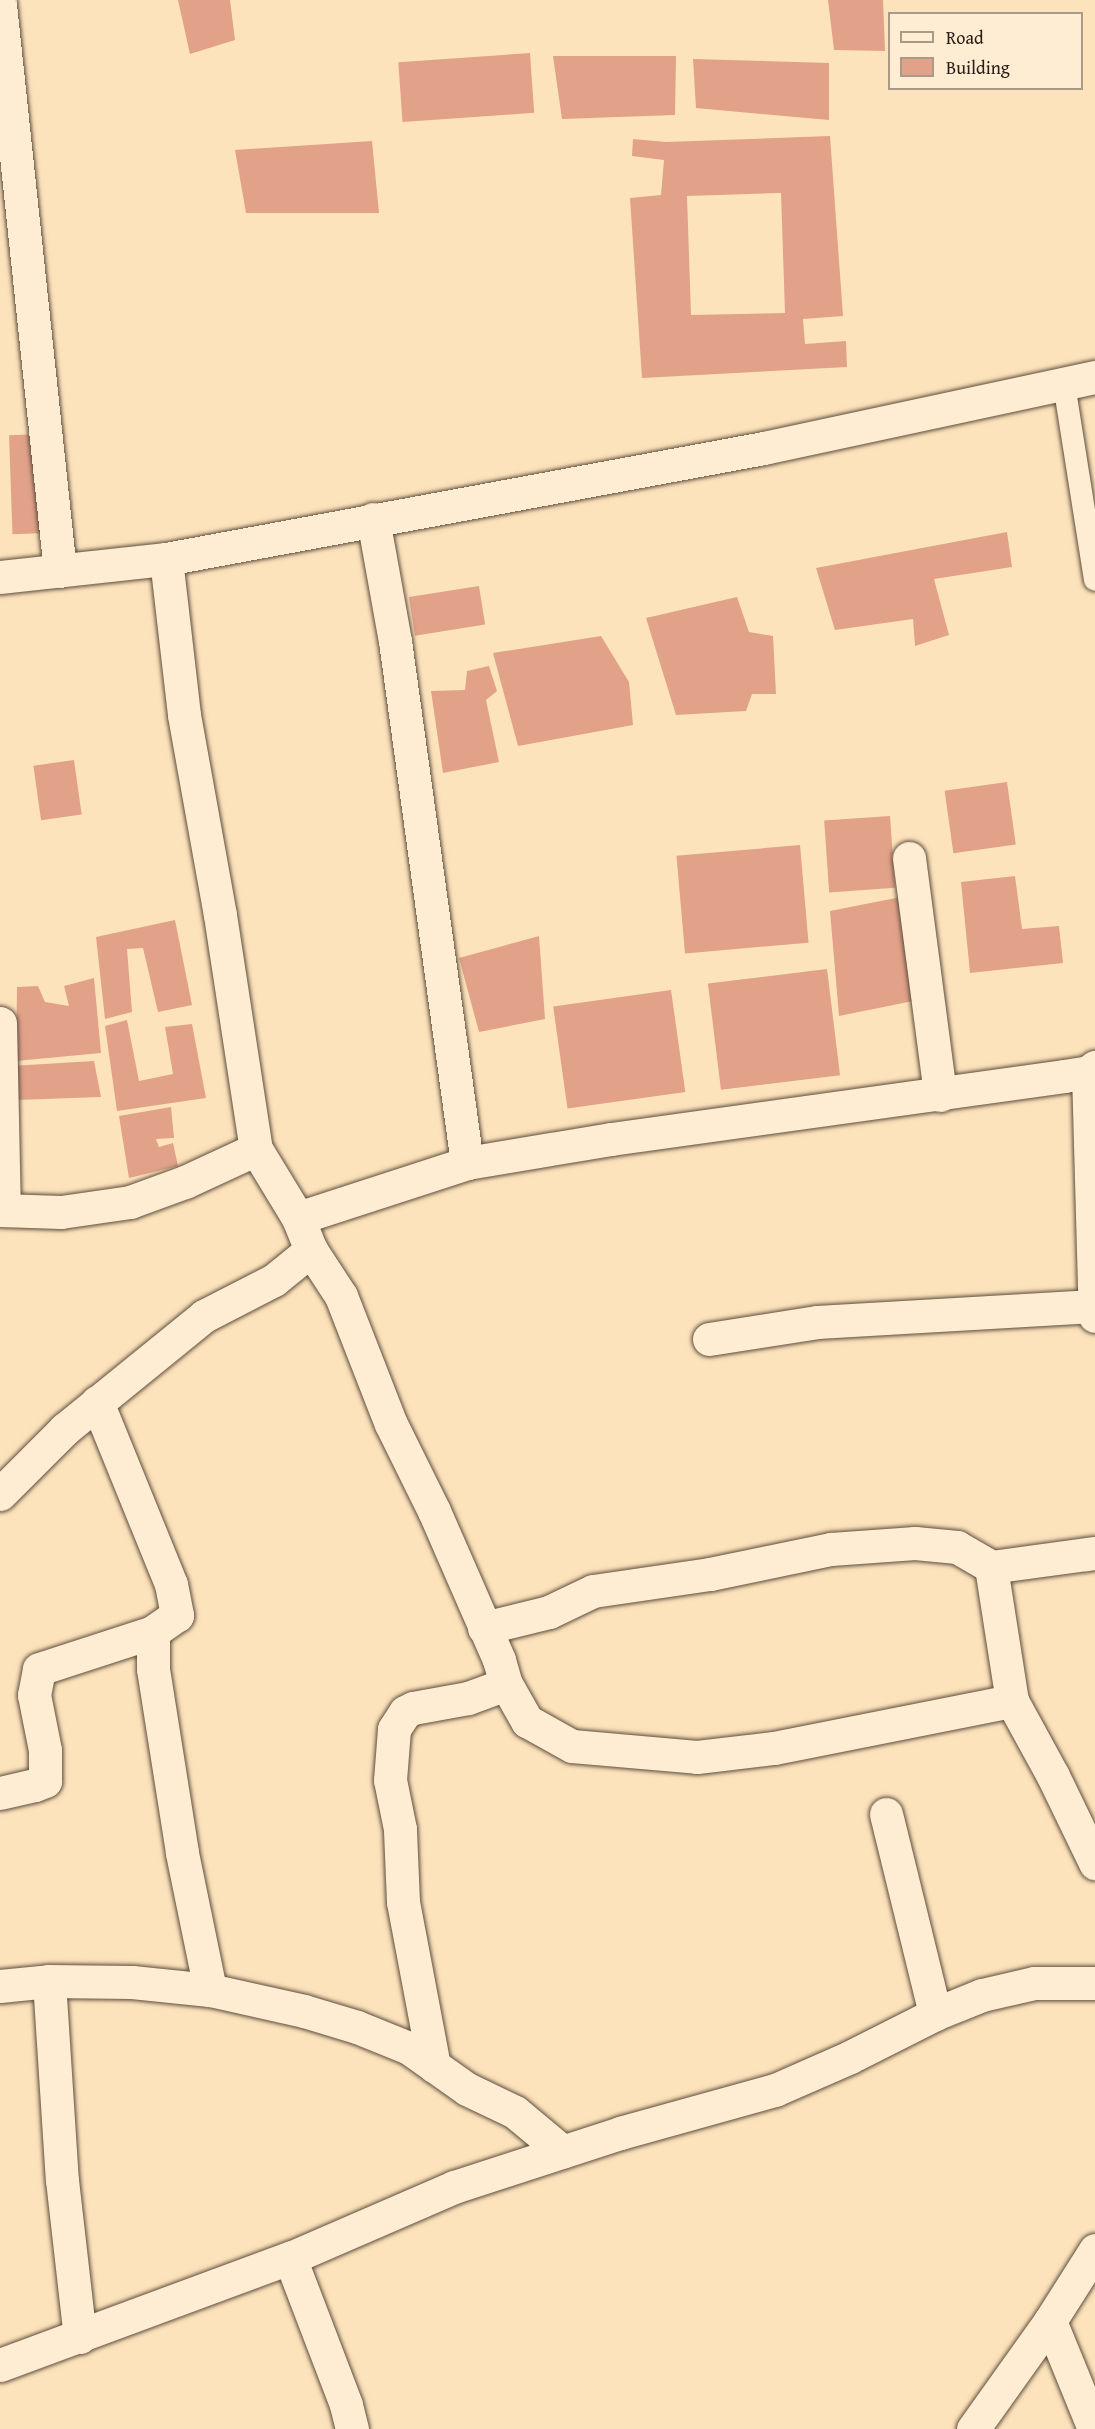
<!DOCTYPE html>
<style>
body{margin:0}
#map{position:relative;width:1095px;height:2429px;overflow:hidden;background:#fde3bb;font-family:"Gentium Book Plus",serif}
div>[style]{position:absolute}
.building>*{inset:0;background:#e1a289;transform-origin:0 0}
.roads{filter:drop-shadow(0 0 2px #5e4d3e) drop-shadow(0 0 2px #5e4d3e)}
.service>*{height:22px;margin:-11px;padding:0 11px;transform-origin:11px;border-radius:11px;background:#feedd3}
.minor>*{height:33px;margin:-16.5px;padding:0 16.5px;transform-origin:16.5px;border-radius:16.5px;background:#feedd3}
span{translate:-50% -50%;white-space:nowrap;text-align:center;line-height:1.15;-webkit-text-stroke:4.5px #feedd3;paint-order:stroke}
.legend{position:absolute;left:888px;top:12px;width:195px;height:78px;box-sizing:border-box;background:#feedd3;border:2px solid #a99987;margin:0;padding:8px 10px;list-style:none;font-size:18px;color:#291b15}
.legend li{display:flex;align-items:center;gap:12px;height:30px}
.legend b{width:30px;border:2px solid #a99987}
</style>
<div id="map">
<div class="building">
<div style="clip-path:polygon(178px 0,230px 0,235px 40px,190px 54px)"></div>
<div style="clip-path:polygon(828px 0,883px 0,885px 51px,834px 50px)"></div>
<div style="left:530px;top:53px;width:60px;height:132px;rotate:86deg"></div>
<div style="clip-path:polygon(553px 56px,676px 56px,675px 115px,562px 119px)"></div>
<div style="clip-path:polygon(693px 59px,829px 63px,829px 120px,696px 108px)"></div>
<div style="clip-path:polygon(evenodd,830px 136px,843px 316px,803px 319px,805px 344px,846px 341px,847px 367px,642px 378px,630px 198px,661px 195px,664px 160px,632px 156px,633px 139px,666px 142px,830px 136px,781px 193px,785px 313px,691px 315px,687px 196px,781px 193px)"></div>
<div style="clip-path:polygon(372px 141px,379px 213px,246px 213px,235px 150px)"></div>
<div style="left:44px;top:434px;width:99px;height:35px;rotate:88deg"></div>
<div style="clip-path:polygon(1007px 532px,1012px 567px,934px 579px,949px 635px,915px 646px,913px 619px,835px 630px,816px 568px)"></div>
<div style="left:479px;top:586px;width:39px;height:71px;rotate:81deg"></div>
<div style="clip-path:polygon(737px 597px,749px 632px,773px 636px,776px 694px,752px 694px,746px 711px,676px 715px,646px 618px)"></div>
<div style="clip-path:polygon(601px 636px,629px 682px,633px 725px,518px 746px,493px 653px)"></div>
<div style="clip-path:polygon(489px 666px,497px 691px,486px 700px,499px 762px,443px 773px,431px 691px,465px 690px,467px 671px)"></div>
<div style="left:74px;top:760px;width:55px;height:41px;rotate:82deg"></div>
<div style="left:1007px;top:782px;width:63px;height:63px;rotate:82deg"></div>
<div style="left:890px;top:816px;width:72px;height:66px;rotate:86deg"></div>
<div style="left:800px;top:845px;width:98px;height:124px;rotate:85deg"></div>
<div style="clip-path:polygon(1015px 876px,1022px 929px,1059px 926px,1063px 963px,970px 973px,961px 882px)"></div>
<div style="clip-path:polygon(911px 895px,923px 999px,839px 1016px,830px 911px)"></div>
<div style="clip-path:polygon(175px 920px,192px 1005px,158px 1012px,143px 948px,127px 949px,132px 1012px,105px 1019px,96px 937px)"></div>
<div style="clip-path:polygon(539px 936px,545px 1019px,479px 1032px,459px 958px)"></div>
<div style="left:827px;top:969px;width:107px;height:120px;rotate:83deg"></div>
<div style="clip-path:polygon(94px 978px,101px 1053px,16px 1061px,17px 987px,38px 986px,45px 1002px,69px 1006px,64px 986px)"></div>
<div style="left:671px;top:990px;width:103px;height:119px;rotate:82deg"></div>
<div style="clip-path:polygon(127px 1020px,139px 1081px,173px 1074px,165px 1027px,192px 1024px,206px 1098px,117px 1111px,105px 1026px)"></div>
<div style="clip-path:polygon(94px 1061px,101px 1097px,16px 1100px,11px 1066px)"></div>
<div style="clip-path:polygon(171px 1107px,174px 1138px,156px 1139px,159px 1147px,173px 1143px,178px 1166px,129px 1178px,119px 1116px)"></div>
</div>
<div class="roads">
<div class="service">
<div style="left:1064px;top:384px;width:198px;rotate:81deg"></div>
</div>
<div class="minor">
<div style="left:0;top:5px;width:569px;rotate:83.95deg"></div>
<div style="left:373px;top:519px;width:124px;rotate:79.8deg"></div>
<div style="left:395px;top:641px;width:527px;rotate:82.15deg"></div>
<div style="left:166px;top:559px;width:157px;rotate:83.4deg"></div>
<div style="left:184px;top:715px;width:203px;rotate:79.8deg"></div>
<div style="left:220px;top:915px;width:237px;rotate:81.3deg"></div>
<div style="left:256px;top:1149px;width:81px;rotate:58.7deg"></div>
<div style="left:298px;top:1218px;width:35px;rotate:68deg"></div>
<div style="left:311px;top:1250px;width:55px;rotate:56.9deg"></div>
<div style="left:341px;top:1296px;width:137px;rotate:68.7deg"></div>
<div style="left:391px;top:1424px;width:97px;rotate:63.7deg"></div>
<div style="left:434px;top:1511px;width:163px;rotate:66.4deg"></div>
<div style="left:499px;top:1660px;width:25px;rotate:74deg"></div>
<div style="left:506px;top:1684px;width:43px;rotate:60.4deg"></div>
<div style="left:527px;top:1721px;width:51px;rotate:29.1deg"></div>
<div style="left:572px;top:1746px;width:125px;rotate:5deg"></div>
<div style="left:697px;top:1757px;width:78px;rotate:-6.7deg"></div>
<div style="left:774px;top:1748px;width:243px;rotate:-11.2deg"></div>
<div style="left:0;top:577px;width:167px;rotate:-6.2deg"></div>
<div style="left:166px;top:559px;width:608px;rotate:-10.52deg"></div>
<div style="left:764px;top:448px;width:339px;rotate:-12.1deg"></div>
<div style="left:909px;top:858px;width:239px;rotate:82.5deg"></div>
<div style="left:0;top:1023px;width:187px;rotate:88.8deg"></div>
<div style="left:1088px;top:1072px;width:244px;rotate:88.4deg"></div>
<div style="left:0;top:1210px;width:61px;rotate:1.9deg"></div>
<div style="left:61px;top:1212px;width:70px;rotate:-8.2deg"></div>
<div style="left:130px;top:1202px;width:59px;rotate:-20deg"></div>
<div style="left:185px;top:1182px;width:78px;rotate:-24.9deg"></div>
<div style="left:298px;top:1218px;width:178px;rotate:-18deg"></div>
<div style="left:467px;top:1163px;width:146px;rotate:-9.5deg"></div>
<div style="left:611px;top:1139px;width:457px;rotate:-7.9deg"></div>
<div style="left:1064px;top:1076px;width:24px;rotate:-9deg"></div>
<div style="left:1088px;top:1072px;width:9px;rotate:-36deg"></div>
<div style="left:709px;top:1339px;width:109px;rotate:-8.9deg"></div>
<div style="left:817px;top:1322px;width:277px;rotate:-3.3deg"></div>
<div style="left:97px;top:1402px;width:196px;rotate:67.9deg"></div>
<div style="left:171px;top:1584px;width:32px;rotate:79deg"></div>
<div style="left:177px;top:1615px;width:29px;rotate:145deg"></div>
<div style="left:153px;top:1632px;width:37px;rotate:90deg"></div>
<div style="left:153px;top:1669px;width:186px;rotate:81deg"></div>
<div style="left:182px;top:1853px;width:140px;rotate:78.4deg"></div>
<div style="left:0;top:1494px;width:92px;rotate:-45deg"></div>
<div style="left:65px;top:1429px;width:179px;rotate:-39.1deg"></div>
<div style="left:204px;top:1316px;width:79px;rotate:-27.2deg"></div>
<div style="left:274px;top:1280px;width:48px;rotate:-39deg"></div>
<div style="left:991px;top:1567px;width:136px;rotate:81.1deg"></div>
<div style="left:1012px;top:1701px;width:85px;rotate:61.3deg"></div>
<div style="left:1053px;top:1776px;width:97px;rotate:64.2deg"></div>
<div style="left:484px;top:1628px;width:67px;rotate:-13.8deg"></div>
<div style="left:549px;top:1612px;width:49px;rotate:-25.5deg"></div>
<div style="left:593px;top:1591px;width:118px;rotate:-8.3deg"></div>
<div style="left:710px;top:1574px;width:124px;rotate:-11.7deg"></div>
<div style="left:831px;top:1549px;width:84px;rotate:-4.1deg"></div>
<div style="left:915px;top:1543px;width:42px;rotate:5.4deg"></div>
<div style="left:957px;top:1547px;width:39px;rotate:30deg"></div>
<div style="left:991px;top:1567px;width:105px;rotate:-7.7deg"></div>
<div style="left:0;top:1793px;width:36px;rotate:-13deg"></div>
<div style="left:35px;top:1785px;width:11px;rotate:-22deg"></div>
<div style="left:45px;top:1781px;width:31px;rotate:-90deg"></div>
<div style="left:45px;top:1750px;width:56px;rotate:-101.3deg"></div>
<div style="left:34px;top:1695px;width:26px;rotate:-79deg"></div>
<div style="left:39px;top:1669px;width:120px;rotate:-18deg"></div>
<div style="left:886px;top:1814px;width:206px;rotate:76.2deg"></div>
<div style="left:49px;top:1981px;width:199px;rotate:86.3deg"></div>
<div style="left:62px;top:2180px;width:158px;rotate:83.5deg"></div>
<div style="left:0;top:1986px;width:49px;rotate:-5.8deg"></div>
<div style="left:49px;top:1981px;width:83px;rotate:0.7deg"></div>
<div style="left:132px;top:1982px;width:78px;rotate:5.9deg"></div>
<div style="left:210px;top:1990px;width:96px;rotate:12.6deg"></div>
<div style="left:304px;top:2011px;width:55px;rotate:16.8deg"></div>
<div style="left:357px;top:2027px;width:56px;rotate:22deg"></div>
<div style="left:409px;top:2048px;width:71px;rotate:35.3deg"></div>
<div style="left:467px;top:2089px;width:53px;rotate:25.6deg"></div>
<div style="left:515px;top:2112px;width:62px;rotate:39.8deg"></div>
<div style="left:434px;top:2066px;width:167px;rotate:-100.7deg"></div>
<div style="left:403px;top:1902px;width:73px;rotate:-92.4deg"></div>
<div style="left:400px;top:1829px;width:50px;rotate:-101.5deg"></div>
<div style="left:390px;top:1780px;width:51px;rotate:-85.5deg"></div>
<div style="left:394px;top:1729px;width:20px;rotate:-57deg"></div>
<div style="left:405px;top:1712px;width:9px;rotate:-27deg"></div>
<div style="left:413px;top:1708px;width:56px;rotate:-10.3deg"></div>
<div style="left:468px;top:1698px;width:40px;rotate:-20.2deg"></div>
<div style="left:290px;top:2258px;width:157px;rotate:69.1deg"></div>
<div style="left:346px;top:2405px;width:25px;rotate:76deg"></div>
<div style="left:1050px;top:2321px;width:117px;rotate:67.8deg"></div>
<div style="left:0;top:2365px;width:309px;rotate:-20.3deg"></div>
<div style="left:290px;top:2258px;width:179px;rotate:-23.4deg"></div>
<div style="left:454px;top:2187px;width:175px;rotate:-18deg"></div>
<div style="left:620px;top:2133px;width:161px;rotate:-15.5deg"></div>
<div style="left:775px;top:2090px;width:82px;rotate:-23.7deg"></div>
<div style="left:850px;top:2057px;width:95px;rotate:-26.8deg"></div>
<div style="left:935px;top:2014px;width:51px;rotate:-22deg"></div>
<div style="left:982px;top:1995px;width:53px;rotate:-13deg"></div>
<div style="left:1034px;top:1983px;width:61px"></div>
<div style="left:973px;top:2429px;width:133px;rotate:-54.5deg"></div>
<div style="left:1050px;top:2321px;width:84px;rotate:-57.6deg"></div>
</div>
</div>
<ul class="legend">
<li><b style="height:8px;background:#feedd3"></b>Road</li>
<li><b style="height:16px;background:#e1a289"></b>Building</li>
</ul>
</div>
